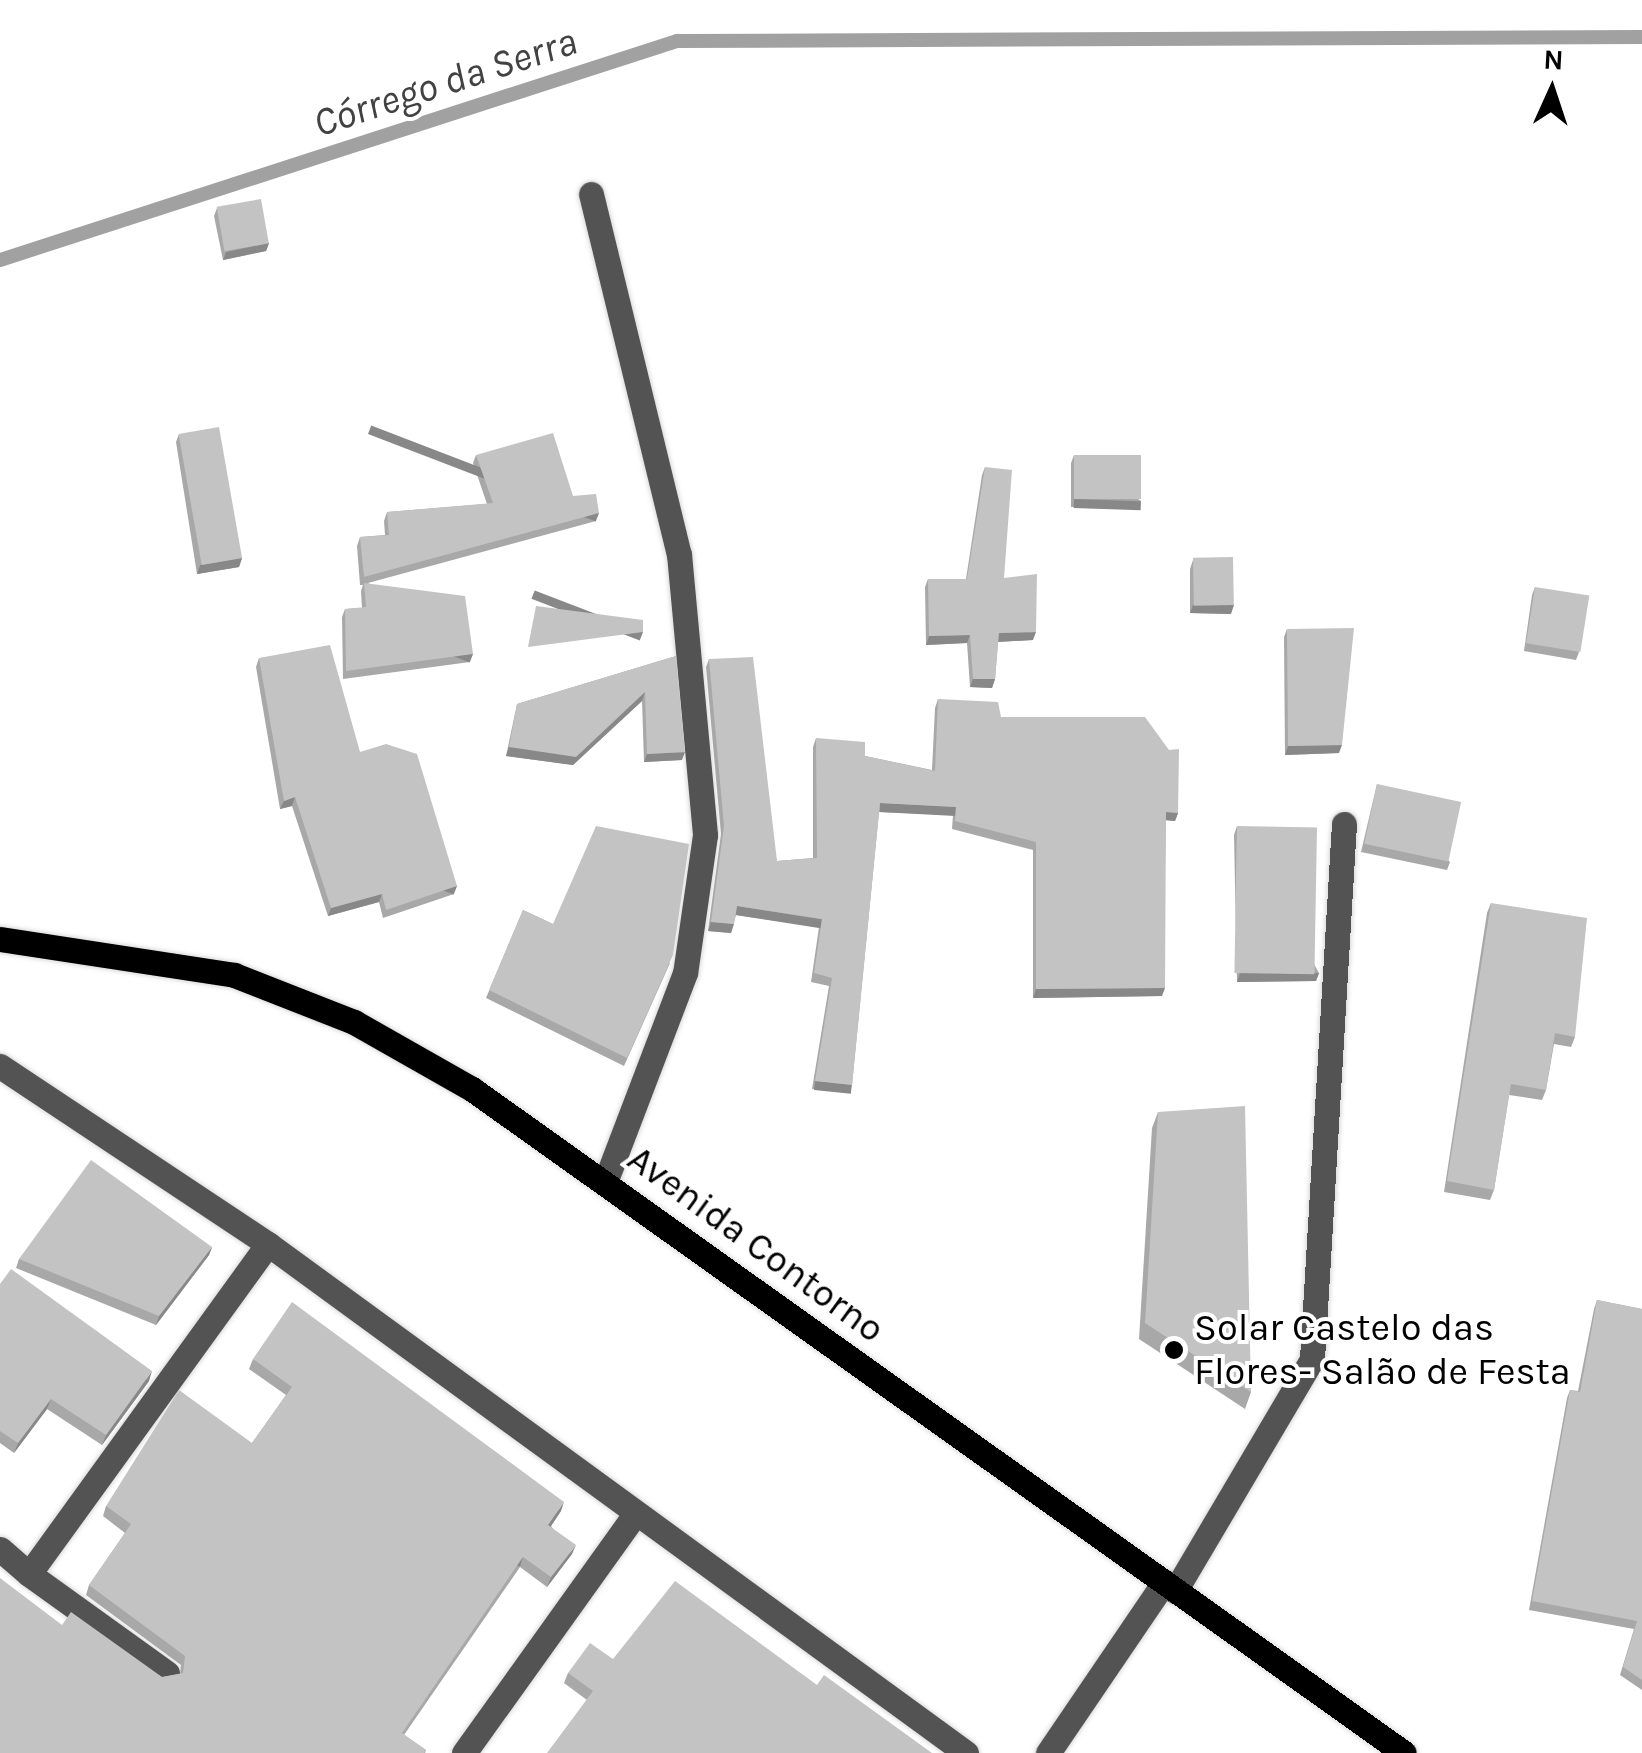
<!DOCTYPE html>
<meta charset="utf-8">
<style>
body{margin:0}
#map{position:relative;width:1642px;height:1753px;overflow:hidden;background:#fff;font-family:Karla,sans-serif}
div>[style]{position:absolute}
.stream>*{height:14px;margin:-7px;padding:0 7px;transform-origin:7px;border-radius:7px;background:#a1a1a1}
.roads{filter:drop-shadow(0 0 2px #dbdbdb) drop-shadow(0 0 2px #dbdbdb)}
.minor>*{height:25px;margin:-12.5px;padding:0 12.5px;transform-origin:12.5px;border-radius:12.5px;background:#535353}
.major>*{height:25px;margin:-12.5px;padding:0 12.5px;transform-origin:12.5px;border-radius:12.5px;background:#000}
.wall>*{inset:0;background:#a8a8a8}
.shaded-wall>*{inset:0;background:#888;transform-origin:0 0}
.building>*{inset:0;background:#c3c3c3;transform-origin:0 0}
.dots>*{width:28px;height:28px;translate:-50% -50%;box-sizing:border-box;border:5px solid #fff;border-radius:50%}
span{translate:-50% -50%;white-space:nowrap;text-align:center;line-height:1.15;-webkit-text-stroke:8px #fff;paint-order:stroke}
.street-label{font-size:38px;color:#000}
.poi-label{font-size:38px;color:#000}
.left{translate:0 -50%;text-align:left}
.water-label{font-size:40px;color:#424242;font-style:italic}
.north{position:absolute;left:1502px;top:40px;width:100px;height:100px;-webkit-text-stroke:8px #fff;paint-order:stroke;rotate:3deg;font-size:28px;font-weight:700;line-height:40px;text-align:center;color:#000}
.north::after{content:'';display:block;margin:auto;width:35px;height:45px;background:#000;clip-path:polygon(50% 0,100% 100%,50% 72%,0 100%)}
</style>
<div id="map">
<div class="stream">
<div style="left:0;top:260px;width:712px;rotate:-17.93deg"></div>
<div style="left:677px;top:41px;width:965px;rotate:-0.24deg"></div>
</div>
<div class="roads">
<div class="minor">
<div style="left:591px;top:194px;width:371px;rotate:76.3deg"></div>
<div style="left:679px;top:554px;width:282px;rotate:84.7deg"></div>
<div style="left:705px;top:835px;width:139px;rotate:98.2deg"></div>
<div style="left:685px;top:973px;width:225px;rotate:110.9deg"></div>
<div style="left:0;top:1066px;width:322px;rotate:33.6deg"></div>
<div style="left:268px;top:1244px;width:864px;rotate:36.1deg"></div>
<div style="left:0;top:1549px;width:38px;rotate:41deg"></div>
<div style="left:29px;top:1574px;width:407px;rotate:-54.1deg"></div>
<div style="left:29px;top:1574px;width:170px;rotate:35.7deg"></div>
<div style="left:1175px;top:1591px;width:269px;rotate:-59.4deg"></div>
<div style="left:1312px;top:1359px;width:536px;rotate:-86.58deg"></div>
<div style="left:464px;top:1753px;width:294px;rotate:-54.4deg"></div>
<div style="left:1048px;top:1753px;width:207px;rotate:-55.8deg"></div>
</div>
<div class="major">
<div style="left:0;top:939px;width:237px;rotate:8.7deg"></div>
<div style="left:234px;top:975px;width:129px;rotate:21.4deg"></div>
<div style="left:354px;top:1022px;width:136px;rotate:29.6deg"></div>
<div style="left:472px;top:1089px;width:1144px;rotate:35.47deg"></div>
</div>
</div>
<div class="wall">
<div style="clip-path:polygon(217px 208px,269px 243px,266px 251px,223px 260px,214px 216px)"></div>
<div style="clip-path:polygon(179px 434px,242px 558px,239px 567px,197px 574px,176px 442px)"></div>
<div style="clip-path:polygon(476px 455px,573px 496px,596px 521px,368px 583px,470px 662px,343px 679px,342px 617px,345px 609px,362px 608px,361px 591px,363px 585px,360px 585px,357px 546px,360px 537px,385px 535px,384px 521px,387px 512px,487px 504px,473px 463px)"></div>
<div style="clip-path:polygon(1074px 455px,1141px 501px,1138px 509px,1071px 507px,1071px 463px)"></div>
<div style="clip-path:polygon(985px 467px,1004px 578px,1033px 640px,998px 642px,995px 679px,992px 688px,970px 687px,967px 643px,926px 645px,925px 587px,928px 579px,966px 579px,982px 475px)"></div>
<div style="clip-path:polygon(1193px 560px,1231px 614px,1190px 613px,1190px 569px)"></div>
<div style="clip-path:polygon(1535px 587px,1579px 652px,1576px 660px,1524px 651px,1532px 595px)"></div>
<div style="clip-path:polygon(1287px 629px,1339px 753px,1285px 755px,1284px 637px)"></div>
<div style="clip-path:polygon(676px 656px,682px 760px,644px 762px,642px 701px,573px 765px,506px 756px,517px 704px)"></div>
<div style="clip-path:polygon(259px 658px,360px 752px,454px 894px,383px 918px,379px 902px,328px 916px,292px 806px,280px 809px,256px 667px)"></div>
<div style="clip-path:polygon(709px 659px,777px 861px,813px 858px,813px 747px,816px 738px,865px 756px,932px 770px,935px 708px,938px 699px,1001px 717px,1178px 813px,1175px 821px,1166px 820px,1162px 996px,1033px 998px,1033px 850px,952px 829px,953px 815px,879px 812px,852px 1085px,849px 1093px,812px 1089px,829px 986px,811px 982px,819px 927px,736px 915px,731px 933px,708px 931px,721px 834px,706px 667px)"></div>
<div style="clip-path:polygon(1377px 784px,1450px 862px,1447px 870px,1361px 852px)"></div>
<div style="clip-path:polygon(1237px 826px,1319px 973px,1316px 981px,1237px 982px,1234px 835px)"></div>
<div style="clip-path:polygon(1491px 903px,1575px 1037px,1571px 1047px,1554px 1044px,1546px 1090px,1542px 1100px,1509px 1095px,1494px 1190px,1490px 1200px,1444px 1192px,1487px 913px)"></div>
<div style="clip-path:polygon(523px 910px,553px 924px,670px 963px,624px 1066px,486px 998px)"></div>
<div style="clip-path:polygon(1158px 1112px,1251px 1392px,1245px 1409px,1139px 1339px,1152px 1128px)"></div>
<div style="clip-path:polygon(212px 1247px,209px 1255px,156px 1325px,16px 1268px,19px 1259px)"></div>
<div style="clip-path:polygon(0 1284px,149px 1381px,102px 1445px,47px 1409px,14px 1453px,0 1443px)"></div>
<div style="clip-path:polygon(1597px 1300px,1642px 1309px,1642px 1690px,1620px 1675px,1634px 1629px,1529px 1610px,1567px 1398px,1570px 1390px,1578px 1391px,1594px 1309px)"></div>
<div style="clip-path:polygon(253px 1359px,561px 1511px,551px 1526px,572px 1554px,547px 1587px,520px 1567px,404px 1735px,426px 1750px,425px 1753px,0 1753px,62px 1625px,162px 1677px,180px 1674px,181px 1665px,86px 1595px,89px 1585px,125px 1533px,103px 1516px,106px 1506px,252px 1443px,286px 1395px,249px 1369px)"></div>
<div style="clip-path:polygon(613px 1659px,817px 1685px,587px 1700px,564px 1683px,568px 1673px)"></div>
</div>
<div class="shaded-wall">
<div style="clip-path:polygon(269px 243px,266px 251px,223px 260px,226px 252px)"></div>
<div style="left:1074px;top:499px;width:67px;height:9px;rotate:2deg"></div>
<div style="left:599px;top:513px;width:9px;height:244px;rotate:111deg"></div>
<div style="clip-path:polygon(242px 558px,239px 567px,197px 574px,200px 565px)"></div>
<div style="clip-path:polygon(1193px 605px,1234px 605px,1231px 614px,1190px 613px)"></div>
<div style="left:643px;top:632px;width:9px;height:116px;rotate:111deg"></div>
<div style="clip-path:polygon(1036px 632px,1033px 640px,996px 642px,999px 633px)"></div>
<div style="clip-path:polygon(970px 635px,967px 643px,926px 645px,929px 636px)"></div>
<div style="left:473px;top:654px;width:9px;height:128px;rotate:111deg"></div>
<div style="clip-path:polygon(973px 679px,995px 679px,992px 688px,970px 687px)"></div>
<div style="clip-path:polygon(645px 692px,642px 701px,573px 765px,506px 756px,509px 747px)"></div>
<div style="clip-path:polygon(1342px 745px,1339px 753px,1285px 755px,1288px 746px)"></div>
<div style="clip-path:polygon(685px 752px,682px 760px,644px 762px,647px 754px)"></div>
<div style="clip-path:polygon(295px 797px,292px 806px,280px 809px,284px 801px)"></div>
<div style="left:880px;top:803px;width:76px;height:9px;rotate:3deg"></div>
<div style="clip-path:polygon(1166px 812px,1178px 813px,1175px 821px,1163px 820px)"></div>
<div style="left:457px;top:886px;width:9px;height:75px;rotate:111deg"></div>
<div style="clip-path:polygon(382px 894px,379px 902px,328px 916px,331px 908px)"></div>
<div style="left:737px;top:906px;width:86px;height:9px;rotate:9deg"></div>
<div style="clip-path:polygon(711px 922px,734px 924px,731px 933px,708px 931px)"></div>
<div style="clip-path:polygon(1240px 973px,1319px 973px,1316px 981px,1237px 982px)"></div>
<div style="clip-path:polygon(1165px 988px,1162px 996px,1033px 998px,1036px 989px)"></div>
<div style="left:815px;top:1081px;width:37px;height:9px;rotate:6deg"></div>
<div style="clip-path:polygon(212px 1247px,209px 1255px,156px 1325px,159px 1316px)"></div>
<div style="clip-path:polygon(152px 1371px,149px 1381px,102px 1445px,106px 1435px)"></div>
<div style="clip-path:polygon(51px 1399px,47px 1409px,14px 1453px,18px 1443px)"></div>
<div style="clip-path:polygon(564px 1502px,561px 1511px,545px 1535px,548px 1525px)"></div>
<div style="clip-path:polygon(576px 1545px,572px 1554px,547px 1587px,551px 1577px)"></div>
<div style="left:523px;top:1557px;width:10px;height:214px;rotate:107deg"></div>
</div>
<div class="building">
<div style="left:261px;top:199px;width:45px;height:45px;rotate:80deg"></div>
<div style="left:219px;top:427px;width:133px;height:41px;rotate:80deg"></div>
<div style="clip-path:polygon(553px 433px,573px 496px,596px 494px,599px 513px,364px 577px,360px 537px,389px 535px,387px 512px,493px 503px,476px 455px)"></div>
<div style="left:1074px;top:455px;width:67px;height:44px"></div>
<div style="clip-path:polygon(985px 467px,1012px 470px,1004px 578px,1037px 574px,1036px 632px,999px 633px,995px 679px,973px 679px,970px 635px,929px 636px,928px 579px,967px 579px)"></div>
<div style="left:1233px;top:557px;width:48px;height:40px;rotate:89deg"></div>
<div style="clip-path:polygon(364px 583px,465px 596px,473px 654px,346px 671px,345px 609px,366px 607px)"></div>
<div style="left:1535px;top:587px;width:55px;height:57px;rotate:9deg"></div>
<div style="clip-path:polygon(536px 606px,643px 620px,643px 632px,528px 647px)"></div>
<div style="clip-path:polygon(1354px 628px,1342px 745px,1288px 746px,1287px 629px)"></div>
<div style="clip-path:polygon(330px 645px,360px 752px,386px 744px,417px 754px,457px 886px,386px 910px,382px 894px,331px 908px,295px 797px,284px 801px,259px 658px)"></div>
<div style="clip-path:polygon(676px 656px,685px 752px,647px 754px,645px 692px,576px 757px,509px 747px,517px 704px)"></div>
<div style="clip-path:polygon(753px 657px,777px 861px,817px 858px,816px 738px,865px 742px,865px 756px,935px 771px,938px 699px,998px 702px,1001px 717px,1145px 717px,1169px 750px,1179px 749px,1178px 813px,1166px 812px,1165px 988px,1036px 989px,1036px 842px,955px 821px,956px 807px,880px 803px,852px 1085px,815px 1081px,832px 978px,814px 973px,822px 919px,737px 906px,734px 924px,711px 922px,724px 826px,709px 659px)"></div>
<div style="left:1377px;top:784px;width:86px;height:61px;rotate:12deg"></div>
<div style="clip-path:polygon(596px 826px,689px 844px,673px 955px,627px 1058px,489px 990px,523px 910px,553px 924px)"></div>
<div style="left:1237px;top:826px;width:80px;height:147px;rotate:1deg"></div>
<div style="clip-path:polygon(1491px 903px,1587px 918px,1575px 1037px,1555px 1033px,1546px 1090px,1511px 1084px,1494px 1190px,1447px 1181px)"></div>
<div style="clip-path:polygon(1245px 1106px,1251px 1392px,1145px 1323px,1158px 1112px)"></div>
<div style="clip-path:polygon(91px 1160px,212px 1247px,159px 1316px,19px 1259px)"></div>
<div style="clip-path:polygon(11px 1269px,152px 1371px,106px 1435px,51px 1399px,18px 1443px,0 1431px,0 1284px)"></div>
<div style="clip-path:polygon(1597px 1300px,1642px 1309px,1642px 1680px,1623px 1667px,1637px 1621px,1532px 1601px,1570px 1390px,1580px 1392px)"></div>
<div style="clip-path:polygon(292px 1302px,564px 1502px,548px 1525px,576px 1545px,551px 1577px,523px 1557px,402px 1733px,426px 1750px,424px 1753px,0 1753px,0 1578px,62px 1625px,71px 1612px,162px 1677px,183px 1673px,185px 1656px,89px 1585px,131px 1524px,106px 1506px,179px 1390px,252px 1443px,292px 1387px,253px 1359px)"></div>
<div style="clip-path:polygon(675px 1581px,817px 1685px,824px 1675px,932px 1753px,547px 1753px,593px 1691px,568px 1673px,590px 1643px,613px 1659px)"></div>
</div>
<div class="dots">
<div style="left:1174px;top:1350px;background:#000"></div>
</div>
<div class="street-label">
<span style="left:756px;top:1244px;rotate:36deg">Avenida Contorno</span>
</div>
<div class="poi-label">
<span class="left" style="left:1194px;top:1350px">Solar Castelo das<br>Flores- Salão de Festa</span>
</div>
<div class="water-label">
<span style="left:445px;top:82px;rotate:-18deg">Córrego da Serra</span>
</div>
<div class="north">N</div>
</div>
